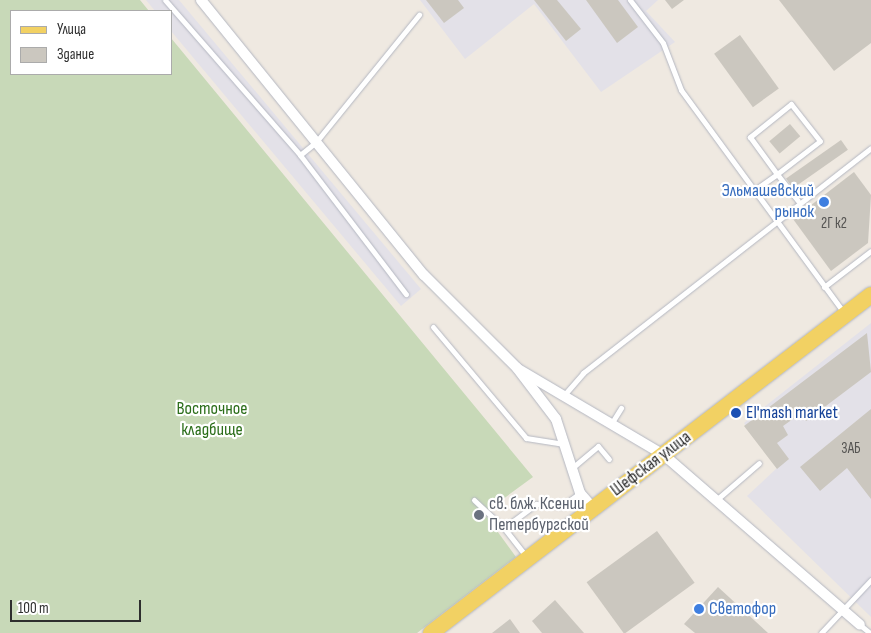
<!DOCTYPE html>
<meta charset="utf-8">
<style>
body{margin:0}
#map{position:relative;width:871px;height:633px;overflow:hidden;background:#efe9e1;font-family:"Sofia Sans Condensed",sans-serif}
div>[style]{position:absolute}
.industrial>*{inset:0;background:#e3e1e8}
.cemetery>*{inset:0;background:#c8d9b8}
.building>*{inset:0;background:#cbc7bf;transform-origin:0 0}
.roads{filter:drop-shadow(0 0 1px #b4b7c1) drop-shadow(0 0 1px #b4b7c1)}
.service>*{height:5px;margin:-2.5px;padding:0 2.5px;transform-origin:2.5px;border-radius:2.5px;background:#fff}
.minor>*{height:10px;margin:-5px;padding:0 5px;transform-origin:5px;border-radius:5px;background:#fff}
.primary>*{height:16px;margin:-8px;padding:0 8px;transform-origin:8px;border-radius:8px;background:#f2d163}
.dots>*{width:14px;height:14px;translate:-50% -50%;box-sizing:border-box;border:2px solid #fff;border-radius:50%}
span{translate:-50% -50%;white-space:nowrap;text-align:center;line-height:1.15;-webkit-text-stroke:4.5px #fff;paint-order:stroke}
.number-label{font-size:15px;color:#555452}
.number-label span{-webkit-text-stroke-width:0}
.shop-label{font-size:18px;color:#366cbe}
.right{translate:-100% -50%;text-align:right}
.left{translate:0 -50%;text-align:left}
.park-label{font-size:18px;color:#2c6e1b}
.transit-label{font-size:18px;color:#164399}
.street-label{font-size:18px;color:#2e2e2e}
.worship-label{font-size:18px;color:#5b616d}
.legend{position:absolute;left:10px;top:10px;width:162px;height:65px;box-sizing:border-box;background:#fff;border:1px solid #ababab;margin:0;padding:6px 9px;list-style:none;font-size:15px;color:#2e2e2e}
.legend li{display:flex;align-items:center;gap:10px;height:25px}
.legend b{width:25px;border:1px solid #ababab}
.scale{position:absolute;left:10px;top:600px;width:131px;height:22px;box-sizing:border-box;border:2px solid #2e2e2e;border-top:0;padding-left:6px;font-size:15px;line-height:18px;white-space:nowrap;color:#2e2e2e;-webkit-text-stroke:4px #fff;paint-order:stroke}
</style>
<div id="map">
<div class="industrial">
<div style="clip-path:polygon(146px 0,179px 0,421px 289px,401px 306px,171px 31px,171px 11px,155px 11px)"></div>
<div style="clip-path:polygon(420px 0,658px 0,646px 11px,675px 42px,601px 92px,534px 4px,465px 59px)"></div>
<div style="clip-path:polygon(871px 323px,871px 617px,747px 496px,777px 468px,744px 423px)"></div>
</div>
<div class="cemetery">
<div style="clip-path:polygon(0 0,140px 0,149px 11px,11px 11px,11px 74px,171px 74px,171px 38px,533px 477px,484px 513px,516px 557px,417px 633px,0 633px)"></div>
</div>
<div class="building">
<div style="clip-path:polygon(426px 0,458px 0,464px 8px,444px 23px)"></div>
<div style="clip-path:polygon(534px 0,557px 0,581px 29px,566px 41px)"></div>
<div style="clip-path:polygon(586px 0,618px 0,638px 27px,617px 43px)"></div>
<div style="clip-path:polygon(665px 0,684px 0,672px 9px)"></div>
<div style="clip-path:polygon(779px 0,871px 0,871px 43px,834px 71px)"></div>
<div style="left:740px;top:35px;width:66px;height:32px;rotate:54deg"></div>
<div style="left:790px;top:124px;width:16px;height:27px;rotate:50deg"></div>
<div style="left:841px;top:140px;width:12px;height:67px;rotate:55deg"></div>
<div style="clip-path:polygon(854px 172px,871px 195px,868px 243px,831px 271px,793px 219px)"></div>
<div style="clip-path:polygon(867px 333px,871px 372px,806px 421px,800px 414px,783px 426px,788px 435px,777px 443px,789px 459px,777px 469px,744px 426px)"></div>
<div style="clip-path:polygon(871px 409px,871px 499px,847px 468px,820px 491px,800px 467px)"></div>
<div style="left:657px;top:531px;width:64px;height:87px;rotate:54deg"></div>
<div style="clip-path:polygon(718px 587px,768px 633px,695px 633px,684px 624px)"></div>
<div style="clip-path:polygon(555px 600px,584px 633px,542px 633px,532px 621px)"></div>
<div style="clip-path:polygon(510px 619px,520px 633px,492px 633px)"></div>
</div>
<div class="roads">
<div class="service">
<div style="left:165px;top:0;width:206px;rotate:48.9deg"></div>
<div style="left:300px;top:155px;width:175px;rotate:52.7deg"></div>
<div style="left:630px;top:0;width:54px;rotate:52.5deg"></div>
<div style="left:663px;top:43px;width:50px;rotate:69deg"></div>
<div style="left:681px;top:90px;width:276px;rotate:53.8deg"></div>
<div style="left:300px;top:155px;width:21px;rotate:-39deg"></div>
<div style="left:316px;top:142px;width:164px;rotate:-51deg"></div>
<div style="left:753px;top:191px;width:29px;rotate:-35deg"></div>
<div style="left:777px;top:174px;width:54px;rotate:-37.5deg"></div>
<div style="left:820px;top:141px;width:47px;rotate:-128.1deg"></div>
<div style="left:791px;top:104px;width:53px;rotate:141.2deg"></div>
<div style="left:750px;top:137px;width:46px;rotate:53.9deg"></div>
<div style="left:777px;top:174px;width:34px;rotate:52deg"></div>
<div style="left:824px;top:287px;width:59px;rotate:-37.5deg"></div>
<div style="left:433px;top:327px;width:145px;rotate:50deg"></div>
<div style="left:526px;top:438px;width:37px;rotate:9deg"></div>
<div style="left:565px;top:394px;width:28px;rotate:-49deg"></div>
<div style="left:583px;top:373px;width:365px;rotate:-38deg"></div>
<div style="left:611px;top:424px;width:19px;rotate:-58deg"></div>
<div style="left:572px;top:468px;width:34px;rotate:-40deg"></div>
<div style="left:598px;top:446px;width:17px;rotate:50deg"></div>
<div style="left:474px;top:500px;width:41px;rotate:43deg"></div>
<div style="left:504px;top:528px;width:40px;rotate:-37deg"></div>
<div style="left:536px;top:504px;width:26px;rotate:4deg"></div>
<div style="left:562px;top:506px;width:22px;rotate:-36deg"></div>
<div style="left:715px;top:501px;width:58px;rotate:-40.8deg"></div>
<div style="left:504px;top:528px;width:37px;rotate:52deg"></div>
<div style="left:860px;top:625px;width:13px;rotate:39deg"></div>
<div style="left:821px;top:633px;width:73px;rotate:-46.7deg"></div>
</div>
<div class="minor">
<div style="left:201px;top:0;width:354px;rotate:51deg"></div>
<div style="left:424px;top:275px;width:132px;rotate:45deg"></div>
<div style="left:517px;top:368px;width:64px;rotate:52.6deg"></div>
<div style="left:556px;top:419px;width:78px;rotate:72deg"></div>
<div style="left:580px;top:493px;width:20px;rotate:49deg"></div>
<div style="left:520px;top:370px;width:167px;rotate:30.6deg"></div>
<div style="left:664px;top:455px;width:259px;rotate:40.9deg"></div>
</div>
<div class="primary">
<div style="left:431px;top:633px;width:555px;rotate:-37.53deg"></div>
</div>
</div>
<div class="dots">
<div style="left:824px;top:202px;background:#3f7fe0"></div>
<div style="left:736px;top:413px;background:#1a4fb4"></div>
<div style="left:479px;top:515px;background:#6b7280"></div>
<div style="left:699px;top:609px;background:#3f7fe0"></div>
</div>
<div class="number-label">
<span style="left:834px;top:224px">2Г к2</span>
<span style="left:851px;top:449px">3АБ</span>
</div>
<div class="shop-label">
<span class="right" style="left:814px;top:202px">Эльмашевский<br>рынок</span>
<span class="left" style="left:709px;top:609px">Светофор</span>
</div>
<div class="park-label">
<span style="left:212px;top:420px">Восточное<br>кладбище</span>
</div>
<div class="transit-label">
<span class="left" style="left:746px;top:413px">El'mash market</span>
</div>
<div class="street-label">
<span style="left:651px;top:464px;rotate:-37deg">Шефская улица</span>
</div>
<div class="worship-label">
<span class="left" style="left:489px;top:515px">св. блж. Ксении<br>Петербургской</span>
</div>
<ul class="legend">
<li><b style="height:6px;background:#f2d163"></b>Улица</li>
<li><b style="height:14px;background:#cbc7bf"></b>Здание</li>
</ul>
<div class="scale">100 m</div>
</div>
